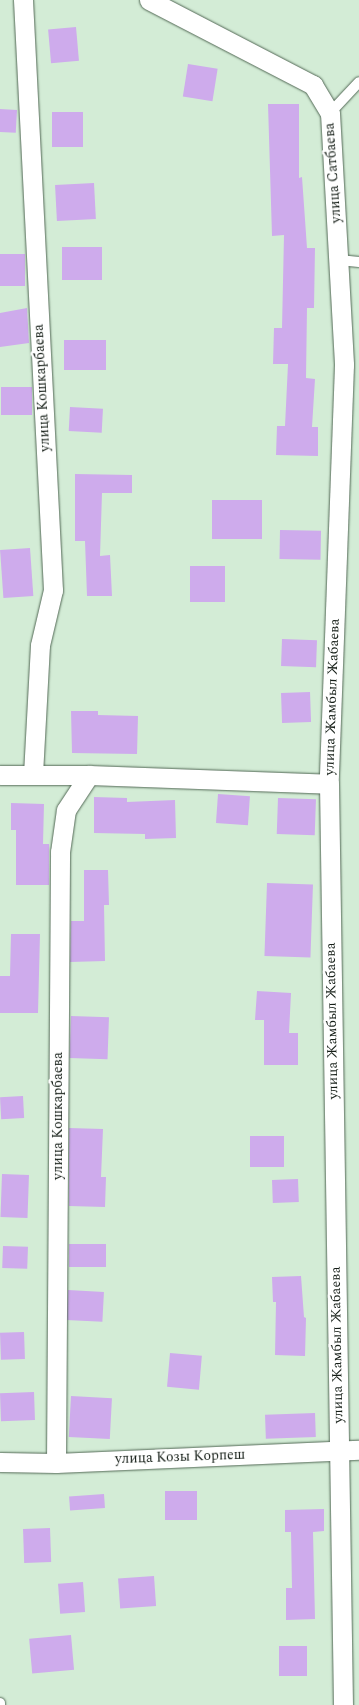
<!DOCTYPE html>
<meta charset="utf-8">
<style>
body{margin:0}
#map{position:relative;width:359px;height:1705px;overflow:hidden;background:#d3ecd6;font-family:Spectral,serif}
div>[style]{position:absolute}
.building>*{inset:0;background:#ceabec;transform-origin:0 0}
.roads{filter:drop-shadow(0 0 1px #536956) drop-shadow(0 0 1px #536956)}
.lane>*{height:10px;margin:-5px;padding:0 5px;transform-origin:5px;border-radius:5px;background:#fff}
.street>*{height:19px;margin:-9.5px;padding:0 9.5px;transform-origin:9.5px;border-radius:9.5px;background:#fff}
span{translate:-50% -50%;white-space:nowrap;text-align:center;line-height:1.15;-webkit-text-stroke:4px #fff;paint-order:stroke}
.street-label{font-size:14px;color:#151e17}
</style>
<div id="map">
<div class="building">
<div style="left:76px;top:27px;width:34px;height:28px;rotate:85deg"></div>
<div style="left:188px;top:64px;width:30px;height:33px;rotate:9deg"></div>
<div style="clip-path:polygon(268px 104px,299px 104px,299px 178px,302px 177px,307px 248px,315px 248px,314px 308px,307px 308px,306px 378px,315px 379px,312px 427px,318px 427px,318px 456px,276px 455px,277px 426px,285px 426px,288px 364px,273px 364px,274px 328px,282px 328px,284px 235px,272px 236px)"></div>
<div style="left:0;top:109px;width:17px;height:23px;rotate:3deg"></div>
<div style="left:52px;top:112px;width:31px;height:35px"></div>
<div style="left:94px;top:183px;width:36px;height:39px;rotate:87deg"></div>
<div style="left:62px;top:247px;width:40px;height:33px"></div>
<div style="left:0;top:254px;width:25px;height:32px"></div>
<div style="clip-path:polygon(27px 308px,29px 343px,0 347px,0 313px)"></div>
<div style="left:64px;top:340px;width:42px;height:30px"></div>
<div style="left:1px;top:387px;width:31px;height:28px"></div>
<div style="left:70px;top:407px;width:33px;height:24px;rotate:3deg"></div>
<div style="clip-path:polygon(75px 474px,132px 475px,132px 493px,102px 493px,100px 556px,110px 555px,112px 596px,87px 596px,85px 541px,75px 541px)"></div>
<div style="left:212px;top:500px;width:50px;height:39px"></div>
<div style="left:280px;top:530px;width:41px;height:29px;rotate:1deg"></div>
<div style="left:30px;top:548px;width:48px;height:30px;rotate:86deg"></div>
<div style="left:190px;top:566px;width:35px;height:36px"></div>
<div style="left:282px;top:639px;width:35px;height:27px;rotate:2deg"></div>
<div style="left:310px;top:692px;width:30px;height:29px;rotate:88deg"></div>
<div style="clip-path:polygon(71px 711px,98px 711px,98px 715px,138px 716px,137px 754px,72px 753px)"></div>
<div style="left:218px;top:794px;width:32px;height:29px;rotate:4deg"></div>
<div style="clip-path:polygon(94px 797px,127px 798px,127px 802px,175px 800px,176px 838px,145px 839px,145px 834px,94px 833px)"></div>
<div style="left:278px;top:798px;width:38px;height:36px;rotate:2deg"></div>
<div style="clip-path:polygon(11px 803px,44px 804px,43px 844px,49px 844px,49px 885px,16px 885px,16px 830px,11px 830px)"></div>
<div style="clip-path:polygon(84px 870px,108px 870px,109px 905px,104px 905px,105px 961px,70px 962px,71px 921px,84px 921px)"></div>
<div style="left:267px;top:883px;width:46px;height:73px;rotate:2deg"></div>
<div style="clip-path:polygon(11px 934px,40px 934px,38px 1013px,0 1013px,0 976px,10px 976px)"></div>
<div style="clip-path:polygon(257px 991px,291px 993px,289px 1033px,298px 1033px,298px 1065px,264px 1065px,264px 1020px,255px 1020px)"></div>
<div style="left:71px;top:1016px;width:38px;height:42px;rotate:2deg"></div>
<div style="left:23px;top:1096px;width:22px;height:23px;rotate:87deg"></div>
<div style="clip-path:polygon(69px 1128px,103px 1129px,101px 1177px,106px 1177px,105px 1207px,69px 1206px)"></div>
<div style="left:250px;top:1136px;width:34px;height:31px"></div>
<div style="left:2px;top:1174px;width:27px;height:43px;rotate:2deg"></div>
<div style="left:298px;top:1179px;width:23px;height:26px;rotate:88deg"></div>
<div style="left:69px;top:1244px;width:37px;height:23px"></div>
<div style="left:3px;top:1246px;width:25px;height:22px;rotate:2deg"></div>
<div style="clip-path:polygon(301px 1276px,304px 1317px,306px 1318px,305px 1356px,275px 1355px,276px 1302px,273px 1302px,272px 1277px)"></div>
<div style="left:68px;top:1290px;width:36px;height:30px;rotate:3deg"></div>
<div style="left:24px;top:1332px;width:27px;height:24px;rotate:88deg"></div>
<div style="left:170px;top:1353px;width:32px;height:34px;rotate:5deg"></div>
<div style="left:34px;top:1392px;width:28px;height:34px;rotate:88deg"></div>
<div style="left:71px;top:1396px;width:41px;height:41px;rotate:3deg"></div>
<div style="left:315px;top:1413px;width:24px;height:50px;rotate:88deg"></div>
<div style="left:165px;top:1491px;width:32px;height:29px"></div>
<div style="left:104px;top:1494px;width:14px;height:35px;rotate:86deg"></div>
<div style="clip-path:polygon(324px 1509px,324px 1531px,313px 1532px,315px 1619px,286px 1620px,286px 1588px,292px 1588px,291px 1532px,285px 1532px,285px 1510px)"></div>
<div style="left:50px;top:1528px;width:34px;height:27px;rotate:88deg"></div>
<div style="left:154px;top:1576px;width:30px;height:36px;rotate:86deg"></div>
<div style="left:83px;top:1582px;width:30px;height:25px;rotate:86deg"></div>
<div style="left:71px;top:1635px;width:35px;height:42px;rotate:85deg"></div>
<div style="left:279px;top:1646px;width:28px;height:30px"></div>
</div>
<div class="roads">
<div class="lane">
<div style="left:330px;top:113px;width:42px;rotate:-46.9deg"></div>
<div style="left:339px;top:260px;width:20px;rotate:6deg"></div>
<div style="left:0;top:1703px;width:2px;rotate:90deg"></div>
</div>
<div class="street">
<div style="left:23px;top:0;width:591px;rotate:87.09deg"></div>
<div style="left:53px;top:590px;width:57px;rotate:103.3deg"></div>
<div style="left:40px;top:645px;width:130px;rotate:93.1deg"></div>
<div style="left:149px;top:0;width:185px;rotate:27.4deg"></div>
<div style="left:313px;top:85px;width:33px;rotate:59deg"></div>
<div style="left:330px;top:113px;width:252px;rotate:86.8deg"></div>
<div style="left:344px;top:365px;width:419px;rotate:92.1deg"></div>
<div style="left:329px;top:784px;width:921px;rotate:89.13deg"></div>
<div style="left:0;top:775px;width:89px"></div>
<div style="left:89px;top:775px;width:240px;rotate:2.1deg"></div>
<div style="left:0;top:1462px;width:56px;rotate:1deg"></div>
<div style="left:56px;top:1463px;width:303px;rotate:-2.5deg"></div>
<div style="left:56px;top:1463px;width:611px;rotate:-89.62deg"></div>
<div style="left:60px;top:852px;width:42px;rotate:-81.9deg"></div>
<div style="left:66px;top:810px;width:42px;rotate:-56.7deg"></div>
</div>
</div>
<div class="street-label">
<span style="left:333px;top:173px;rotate:-94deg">улица Сатбаева</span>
<span style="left:42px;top:388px;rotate:-93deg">улица Кошкарбаева</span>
<span style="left:332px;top:697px;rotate:-88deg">улица Жамбыл Жабаева</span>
<span style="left:332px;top:1021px;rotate:-91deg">улица Жамбыл Жабаева</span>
<span style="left:58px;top:1116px;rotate:-90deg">улица Кошкарбаева</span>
<span style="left:337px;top:1345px;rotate:-91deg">улица Жамбыл Жабаева</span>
<span style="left:180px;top:1457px;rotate:-2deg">улица Козы Корпеш</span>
</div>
</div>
